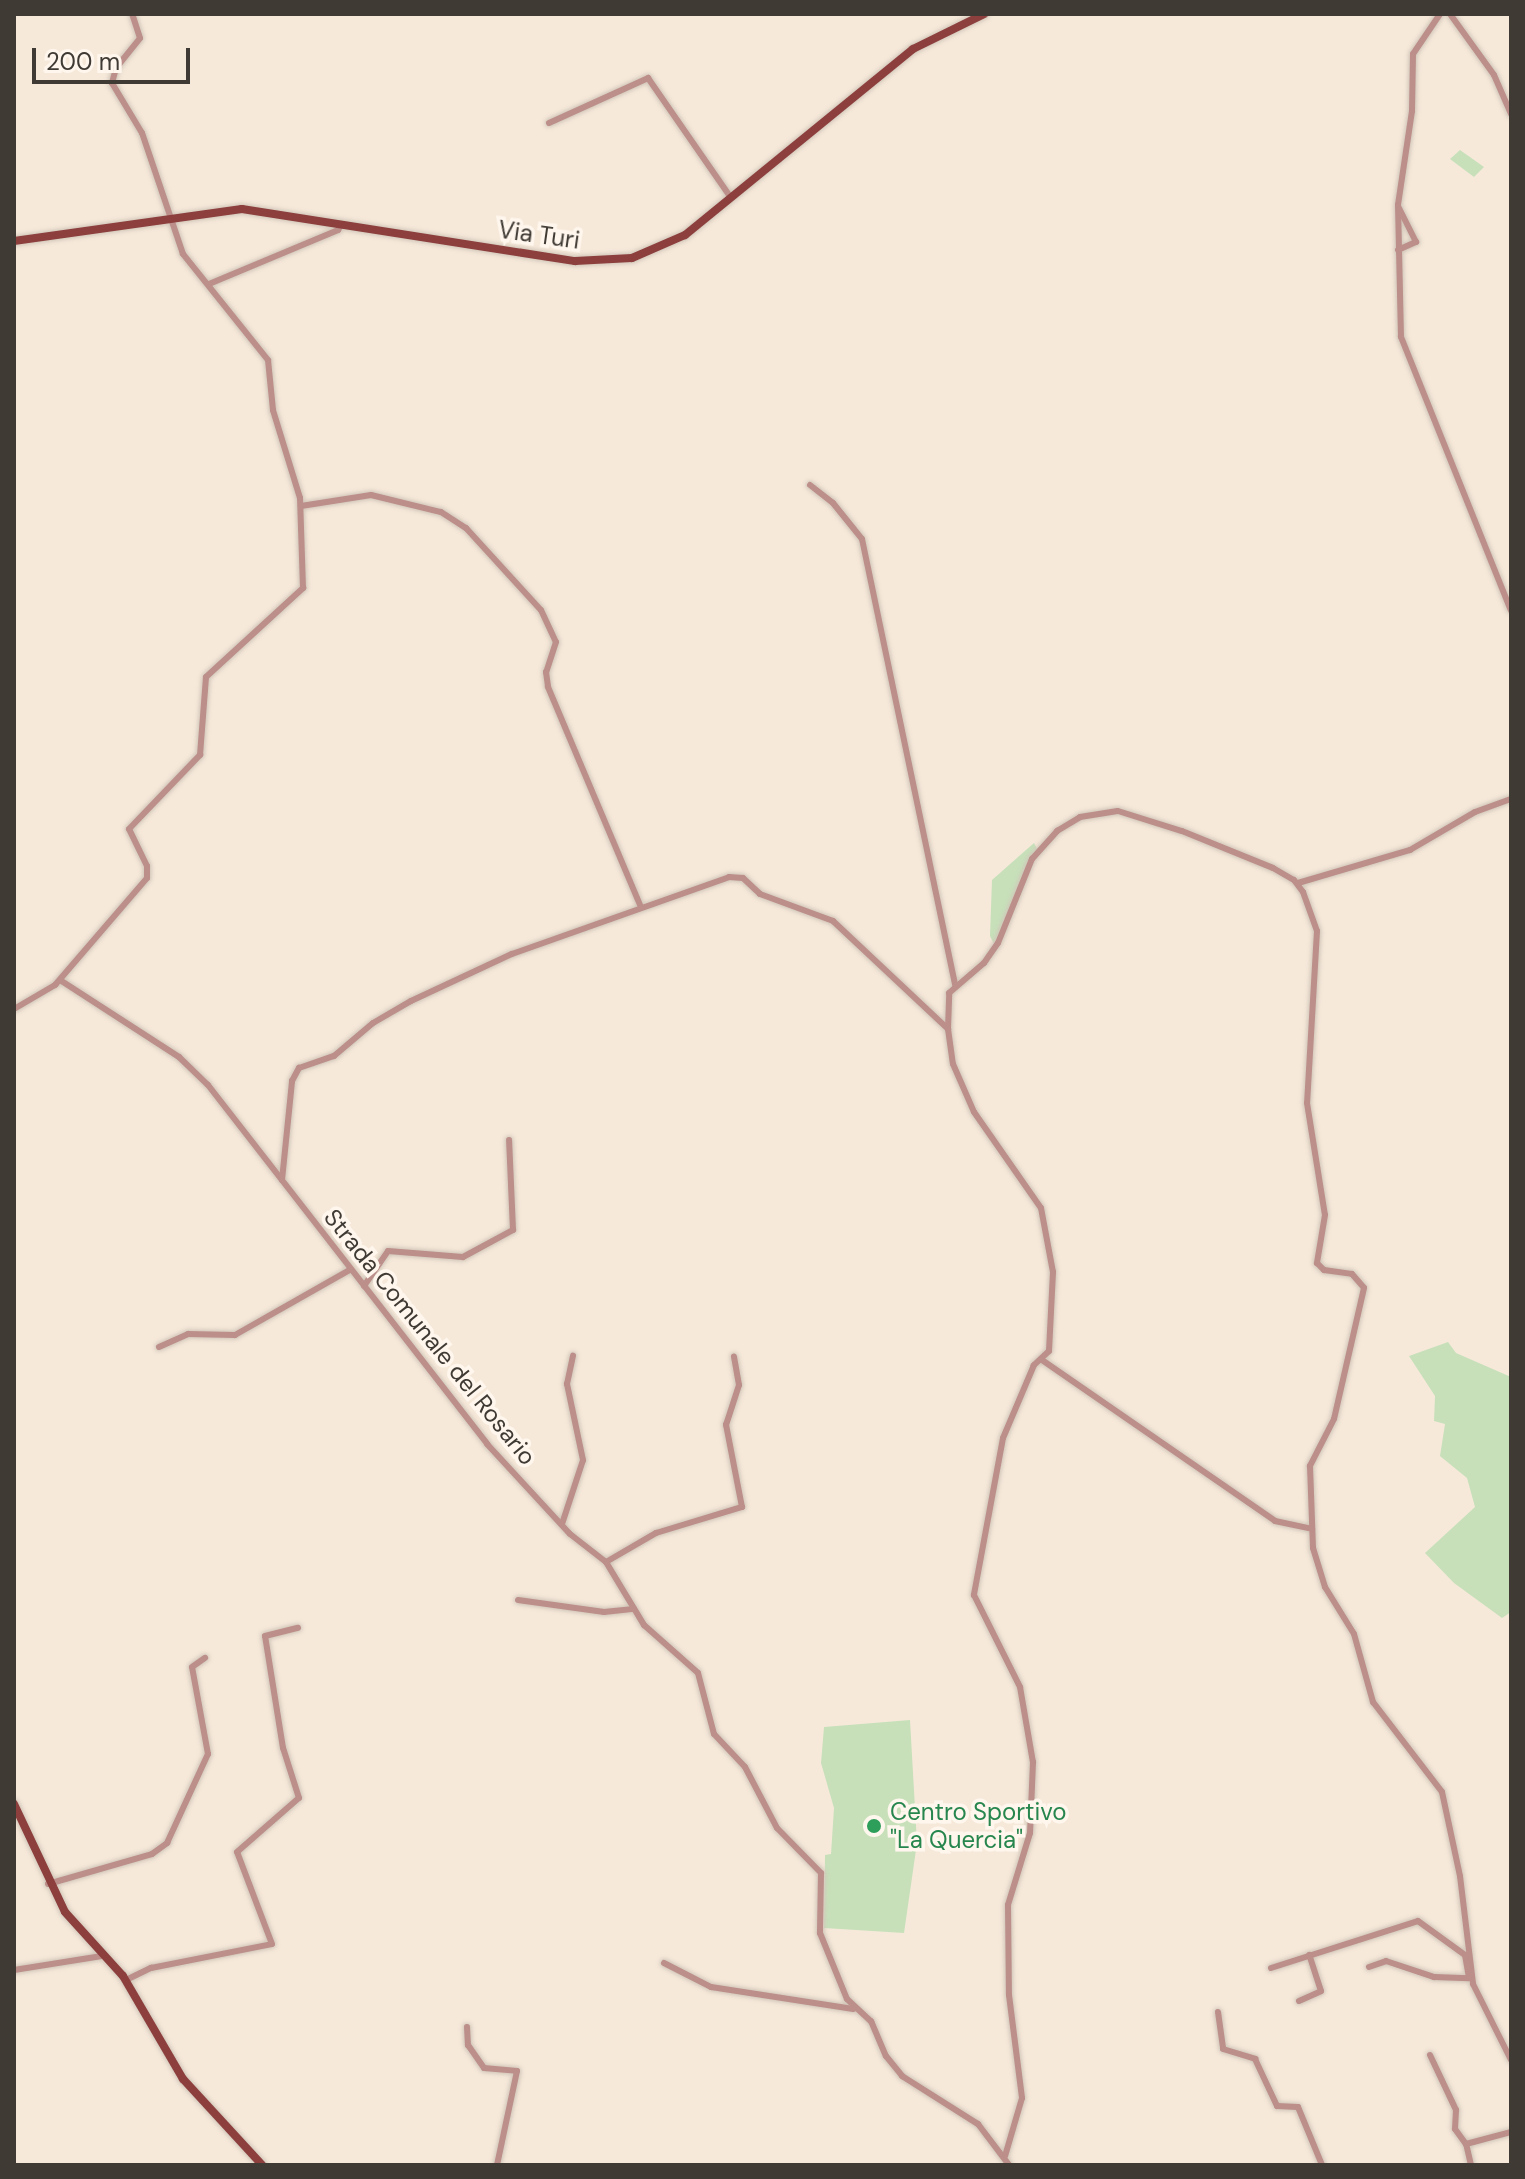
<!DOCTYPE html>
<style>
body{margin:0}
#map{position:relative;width:1525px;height:2179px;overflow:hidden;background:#f6e9da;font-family:"DM Sans",sans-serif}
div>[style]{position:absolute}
.green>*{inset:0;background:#c7e0ba}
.roads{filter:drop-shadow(0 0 2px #d1c6b9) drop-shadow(0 0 2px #d1c6b9)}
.minor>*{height:6px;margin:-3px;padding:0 3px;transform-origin:3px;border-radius:3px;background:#bc8f8b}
.major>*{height:8px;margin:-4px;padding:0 4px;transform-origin:4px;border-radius:4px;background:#8c3f3d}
.dots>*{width:22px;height:22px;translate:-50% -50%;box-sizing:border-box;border:4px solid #fff7ee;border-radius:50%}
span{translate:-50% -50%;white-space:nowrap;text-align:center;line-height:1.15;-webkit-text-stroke:7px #fff7ee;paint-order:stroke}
.street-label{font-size:24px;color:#3f3a34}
.leisure-label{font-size:24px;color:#27864d}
.left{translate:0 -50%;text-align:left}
.frame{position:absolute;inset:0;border:16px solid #3f3a34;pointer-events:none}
.scale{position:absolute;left:32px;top:48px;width:158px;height:36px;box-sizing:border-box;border:4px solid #3f3a34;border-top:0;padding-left:10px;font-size:24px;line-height:28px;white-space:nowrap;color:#3f3a34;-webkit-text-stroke:6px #fff7ee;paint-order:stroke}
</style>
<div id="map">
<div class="green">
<div style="clip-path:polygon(1460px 150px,1484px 167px,1474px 177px,1450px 159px)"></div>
<div style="clip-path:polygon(1034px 843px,1037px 849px,995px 946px,990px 936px,992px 880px)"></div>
<div style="clip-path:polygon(1448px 1342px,1456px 1353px,1511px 1377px,1511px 1612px,1502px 1618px,1454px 1583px,1425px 1553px,1475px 1507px,1467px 1478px,1440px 1456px,1445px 1424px,1434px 1421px,1435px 1396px,1409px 1356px)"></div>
<div style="clip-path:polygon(910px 1720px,917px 1843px,904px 1933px,824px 1928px,825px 1855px,831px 1854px,834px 1808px,821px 1763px,824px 1727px)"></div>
</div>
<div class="roads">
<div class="minor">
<div style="left:1440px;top:14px;width:48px;rotate:124deg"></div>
<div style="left:1413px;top:54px;width:57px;rotate:91deg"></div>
<div style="left:1412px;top:111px;width:95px;rotate:98.5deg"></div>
<div style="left:1398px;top:205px;width:132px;rotate:88.7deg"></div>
<div style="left:1401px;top:337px;width:294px;rotate:68.1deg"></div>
<div style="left:1450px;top:14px;width:75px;rotate:54.2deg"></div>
<div style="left:1494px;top:75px;width:43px;rotate:66.4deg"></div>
<div style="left:549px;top:123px;width:109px;rotate:-24.4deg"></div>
<div style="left:648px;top:78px;width:146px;rotate:55.3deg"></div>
<div style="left:1398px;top:250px;width:20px;rotate:-24deg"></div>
<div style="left:1416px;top:242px;width:40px;rotate:-116.6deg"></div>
<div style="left:209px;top:284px;width:140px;rotate:-22.7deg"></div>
<div style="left:338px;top:230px;width:6px;rotate:-59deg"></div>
<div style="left:810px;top:485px;width:29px;rotate:38deg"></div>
<div style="left:833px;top:503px;width:46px;rotate:51.1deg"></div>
<div style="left:862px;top:539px;width:456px;rotate:78.2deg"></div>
<div style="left:301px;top:506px;width:71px;rotate:-8.9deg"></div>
<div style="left:371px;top:495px;width:72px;rotate:13.7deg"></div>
<div style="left:441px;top:512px;width:30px;rotate:33deg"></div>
<div style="left:466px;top:528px;width:111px;rotate:47.6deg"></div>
<div style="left:541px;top:610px;width:35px;rotate:65deg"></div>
<div style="left:556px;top:642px;width:32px;rotate:108deg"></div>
<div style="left:546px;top:672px;width:15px;rotate:82deg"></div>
<div style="left:548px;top:687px;width:237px;rotate:67.1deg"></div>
<div style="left:1298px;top:883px;width:117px;rotate:-16.4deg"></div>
<div style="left:1410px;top:850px;width:75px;rotate:-30.3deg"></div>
<div style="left:1475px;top:812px;width:38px;rotate:-20deg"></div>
<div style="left:60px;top:980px;width:142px;rotate:32.9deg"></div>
<div style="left:179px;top:1057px;width:40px;rotate:44deg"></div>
<div style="left:208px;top:1085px;width:455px;rotate:52.1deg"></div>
<div style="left:487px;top:1444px;width:122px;rotate:47.3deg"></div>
<div style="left:570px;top:1534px;width:46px;rotate:37.9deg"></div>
<div style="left:606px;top:1562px;width:74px;rotate:58.9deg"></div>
<div style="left:644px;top:1625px;width:72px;rotate:41.6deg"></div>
<div style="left:698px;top:1673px;width:63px;rotate:75.3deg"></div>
<div style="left:714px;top:1734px;width:45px;rotate:46.8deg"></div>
<div style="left:745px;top:1767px;width:69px;rotate:62.3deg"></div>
<div style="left:777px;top:1828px;width:63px;rotate:45.6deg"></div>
<div style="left:821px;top:1873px;width:60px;rotate:91deg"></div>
<div style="left:820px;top:1933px;width:71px;rotate:67.8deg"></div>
<div style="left:847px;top:1999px;width:33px;rotate:43deg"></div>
<div style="left:871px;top:2021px;width:38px;rotate:67deg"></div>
<div style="left:886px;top:2056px;width:26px;rotate:51deg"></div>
<div style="left:902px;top:2076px;width:90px;rotate:32.3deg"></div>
<div style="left:978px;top:2124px;width:51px;rotate:52.9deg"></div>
<div style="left:14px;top:1009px;width:48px;rotate:-30.3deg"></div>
<div style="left:55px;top:985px;width:141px;rotate:-49.3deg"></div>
<div style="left:147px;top:878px;width:12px;rotate:-90deg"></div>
<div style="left:147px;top:866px;width:41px;rotate:-115.9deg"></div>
<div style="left:129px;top:829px;width:103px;rotate:-46.2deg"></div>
<div style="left:200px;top:755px;width:78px;rotate:-85.6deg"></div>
<div style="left:206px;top:677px;width:132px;rotate:-42.5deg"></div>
<div style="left:303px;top:588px;width:90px;rotate:-91.9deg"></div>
<div style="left:300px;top:498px;width:92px;rotate:-107.1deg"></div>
<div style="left:273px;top:410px;width:50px;rotate:-95.7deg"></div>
<div style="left:268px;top:360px;width:136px;rotate:-128.7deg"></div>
<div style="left:183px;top:254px;width:128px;rotate:-108.7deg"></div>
<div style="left:142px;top:133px;width:58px;rotate:-121deg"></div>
<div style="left:112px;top:83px;width:16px;rotate:-75deg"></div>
<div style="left:116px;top:68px;width:38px;rotate:-51deg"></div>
<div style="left:140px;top:38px;width:25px;rotate:-108deg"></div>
<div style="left:948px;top:1029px;width:36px;rotate:-88deg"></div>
<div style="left:949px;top:993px;width:46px;rotate:-40.6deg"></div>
<div style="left:984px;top:963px;width:24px;rotate:-55deg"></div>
<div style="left:998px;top:943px;width:91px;rotate:-68deg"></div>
<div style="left:1032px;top:859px;width:38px;rotate:-48deg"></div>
<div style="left:1057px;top:831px;width:27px;rotate:-31deg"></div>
<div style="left:1080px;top:817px;width:38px;rotate:-9deg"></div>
<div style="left:1118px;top:811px;width:67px;rotate:17.4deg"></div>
<div style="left:1182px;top:831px;width:98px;rotate:22.1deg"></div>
<div style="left:1273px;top:868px;width:24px;rotate:30deg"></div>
<div style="left:1294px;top:880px;width:15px;rotate:53deg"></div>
<div style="left:1303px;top:892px;width:41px;rotate:70.3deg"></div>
<div style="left:1317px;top:931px;width:172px;rotate:93.3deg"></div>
<div style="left:1307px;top:1103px;width:113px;rotate:80.9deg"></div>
<div style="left:1325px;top:1215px;width:49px;rotate:99.5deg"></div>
<div style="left:1317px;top:1263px;width:10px;rotate:45deg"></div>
<div style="left:1324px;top:1270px;width:28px;rotate:8deg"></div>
<div style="left:1352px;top:1274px;width:18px;rotate:49deg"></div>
<div style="left:1364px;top:1288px;width:134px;rotate:102.9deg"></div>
<div style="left:1334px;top:1419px;width:53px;rotate:117.1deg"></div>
<div style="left:1310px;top:1466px;width:82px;rotate:87.9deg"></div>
<div style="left:1313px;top:1548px;width:41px;rotate:72.9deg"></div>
<div style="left:1325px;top:1587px;width:55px;rotate:58.3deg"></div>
<div style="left:1354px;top:1634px;width:71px;rotate:74.4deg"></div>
<div style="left:1373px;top:1702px;width:113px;rotate:52.5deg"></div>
<div style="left:1442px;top:1792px;width:86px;rotate:77.9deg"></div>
<div style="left:1460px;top:1876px;width:109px;rotate:83.1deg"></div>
<div style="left:1473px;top:1984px;width:85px;rotate:63.4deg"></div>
<div style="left:282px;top:1180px;width:100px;rotate:-84.2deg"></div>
<div style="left:292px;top:1081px;width:15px;rotate:-62deg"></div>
<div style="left:299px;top:1068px;width:37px;rotate:-19deg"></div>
<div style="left:334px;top:1056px;width:51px;rotate:-40.2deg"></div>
<div style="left:373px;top:1023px;width:44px;rotate:-30.1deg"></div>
<div style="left:411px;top:1001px;width:111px;rotate:-25deg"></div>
<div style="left:512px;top:954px;width:230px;rotate:-19.5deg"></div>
<div style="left:729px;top:877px;width:14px;rotate:4deg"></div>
<div style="left:743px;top:878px;width:23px;rotate:43deg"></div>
<div style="left:760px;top:894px;width:78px;rotate:20.3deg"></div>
<div style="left:833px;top:921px;width:158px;rotate:43.2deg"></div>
<div style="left:948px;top:1029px;width:35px;rotate:82deg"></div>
<div style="left:953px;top:1064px;width:52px;rotate:66.4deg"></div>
<div style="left:974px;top:1112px;width:117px;rotate:55.1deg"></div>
<div style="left:1041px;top:1208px;width:65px;rotate:79.4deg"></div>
<div style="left:1053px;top:1272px;width:79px;rotate:92.9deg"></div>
<div style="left:1049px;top:1351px;width:21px;rotate:137deg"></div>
<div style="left:1034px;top:1365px;width:79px;rotate:113deg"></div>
<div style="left:1003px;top:1438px;width:160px;rotate:100.5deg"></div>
<div style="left:974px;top:1595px;width:103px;rotate:63.4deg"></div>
<div style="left:1020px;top:1687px;width:76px;rotate:80.2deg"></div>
<div style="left:1033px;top:1762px;width:71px;rotate:92.4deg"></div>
<div style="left:1030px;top:1833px;width:75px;rotate:107deg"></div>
<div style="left:1008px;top:1905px;width:90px;rotate:89.4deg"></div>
<div style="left:1009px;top:1995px;width:104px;rotate:82.8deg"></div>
<div style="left:1022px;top:2098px;width:60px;rotate:106.3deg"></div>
<div style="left:364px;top:1286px;width:42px;rotate:-55.6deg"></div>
<div style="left:388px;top:1251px;width:75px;rotate:4.6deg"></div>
<div style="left:463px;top:1257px;width:57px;rotate:-28.4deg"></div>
<div style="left:513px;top:1230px;width:90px;rotate:-92.5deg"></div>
<div style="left:159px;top:1347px;width:32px;rotate:-24deg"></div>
<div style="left:188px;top:1334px;width:47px;rotate:1.2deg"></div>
<div style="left:235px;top:1335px;width:133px;rotate:-29.6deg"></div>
<div style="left:1042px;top:1360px;width:283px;rotate:34.6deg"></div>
<div style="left:1275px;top:1521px;width:38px;rotate:12deg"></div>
<div style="left:562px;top:1524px;width:67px;rotate:-71.8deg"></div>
<div style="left:583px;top:1460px;width:78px;rotate:-101.9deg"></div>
<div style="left:567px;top:1384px;width:29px;rotate:-78deg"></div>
<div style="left:606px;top:1562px;width:58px;rotate:-30.1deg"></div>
<div style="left:656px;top:1533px;width:90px;rotate:-16.8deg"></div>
<div style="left:742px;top:1507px;width:84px;rotate:-101deg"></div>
<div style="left:726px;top:1425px;width:42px;rotate:-72deg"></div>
<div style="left:739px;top:1385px;width:29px;rotate:-100deg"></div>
<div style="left:518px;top:1600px;width:87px;rotate:7.9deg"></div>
<div style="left:604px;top:1612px;width:30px;rotate:-6deg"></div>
<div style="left:48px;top:1884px;width:108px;rotate:-16.1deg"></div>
<div style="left:152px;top:1854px;width:19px;rotate:-36deg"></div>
<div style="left:167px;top:1843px;width:98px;rotate:-65.3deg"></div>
<div style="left:208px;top:1754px;width:88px;rotate:-100.4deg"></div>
<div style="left:192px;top:1667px;width:16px;rotate:-35deg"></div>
<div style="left:664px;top:1963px;width:53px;rotate:27.1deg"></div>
<div style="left:711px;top:1987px;width:144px;rotate:8.8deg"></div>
<div style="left:1369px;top:1967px;width:18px;rotate:-19deg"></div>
<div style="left:1386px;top:1961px;width:51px;rotate:18.4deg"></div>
<div style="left:1434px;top:1977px;width:35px;rotate:2deg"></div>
<div style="left:1271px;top:1968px;width:154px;rotate:-17.7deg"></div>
<div style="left:1418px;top:1921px;width:58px;rotate:35.9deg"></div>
<div style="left:1465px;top:1955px;width:23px;rotate:80deg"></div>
<div style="left:14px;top:1970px;width:89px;rotate:-9deg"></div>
<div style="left:126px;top:1980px;width:28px;rotate:-26deg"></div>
<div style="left:151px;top:1968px;width:123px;rotate:-11.2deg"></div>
<div style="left:272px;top:1944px;width:98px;rotate:-110.8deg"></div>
<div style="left:237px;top:1852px;width:82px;rotate:-41.1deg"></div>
<div style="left:299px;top:1798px;width:52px;rotate:-107.7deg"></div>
<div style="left:283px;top:1748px;width:113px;rotate:-99.1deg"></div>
<div style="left:265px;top:1636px;width:34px;rotate:-14deg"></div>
<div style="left:1299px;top:2001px;width:24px;rotate:-24deg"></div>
<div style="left:1321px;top:1991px;width:38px;rotate:-108deg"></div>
<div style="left:1218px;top:2012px;width:37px;rotate:82deg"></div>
<div style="left:1223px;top:2049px;width:34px;rotate:17deg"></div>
<div style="left:1255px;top:2059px;width:52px;rotate:64.9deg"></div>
<div style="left:1277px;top:2106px;width:21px;rotate:3deg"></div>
<div style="left:1298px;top:2107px;width:63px;rotate:67.5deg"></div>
<div style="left:467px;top:2027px;width:18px;rotate:87deg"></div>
<div style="left:468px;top:2045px;width:28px;rotate:55deg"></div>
<div style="left:484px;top:2068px;width:33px;rotate:5deg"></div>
<div style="left:517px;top:2071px;width:96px;rotate:102deg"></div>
<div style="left:1430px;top:2055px;width:61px;rotate:64.7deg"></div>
<div style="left:1456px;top:2110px;width:19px;rotate:93deg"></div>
<div style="left:1455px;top:2129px;width:19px;rotate:54deg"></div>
<div style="left:1471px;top:2165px;width:22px;rotate:-103deg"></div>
<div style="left:1466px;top:2144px;width:47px;rotate:-14.9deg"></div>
</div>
<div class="major">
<div style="left:14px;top:241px;width:230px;rotate:-8deg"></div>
<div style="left:242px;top:209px;width:337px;rotate:8.9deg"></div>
<div style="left:575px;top:261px;width:57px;rotate:-3deg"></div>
<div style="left:632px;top:258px;width:58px;rotate:-23.5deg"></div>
<div style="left:685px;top:235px;width:294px;rotate:-39.2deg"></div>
<div style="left:913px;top:49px;width:79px;rotate:-26.2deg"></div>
<div style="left:14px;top:1804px;width:119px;rotate:64.7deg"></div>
<div style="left:65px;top:1912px;width:86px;rotate:47.8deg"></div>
<div style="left:123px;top:1976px;width:119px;rotate:59.8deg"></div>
<div style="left:183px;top:2079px;width:117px;rotate:47.4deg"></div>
</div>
</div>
<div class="dots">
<div style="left:874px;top:1826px;background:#2e9e5b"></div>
</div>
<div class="street-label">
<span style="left:539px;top:235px;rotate:8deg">Via Turi</span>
<span style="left:430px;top:1337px;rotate:51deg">Strada Comunale del Rosario</span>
</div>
<div class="leisure-label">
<span class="left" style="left:890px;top:1826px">Centro Sportivo<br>"La Quercia"</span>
</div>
<div class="frame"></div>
<div class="scale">200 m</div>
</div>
